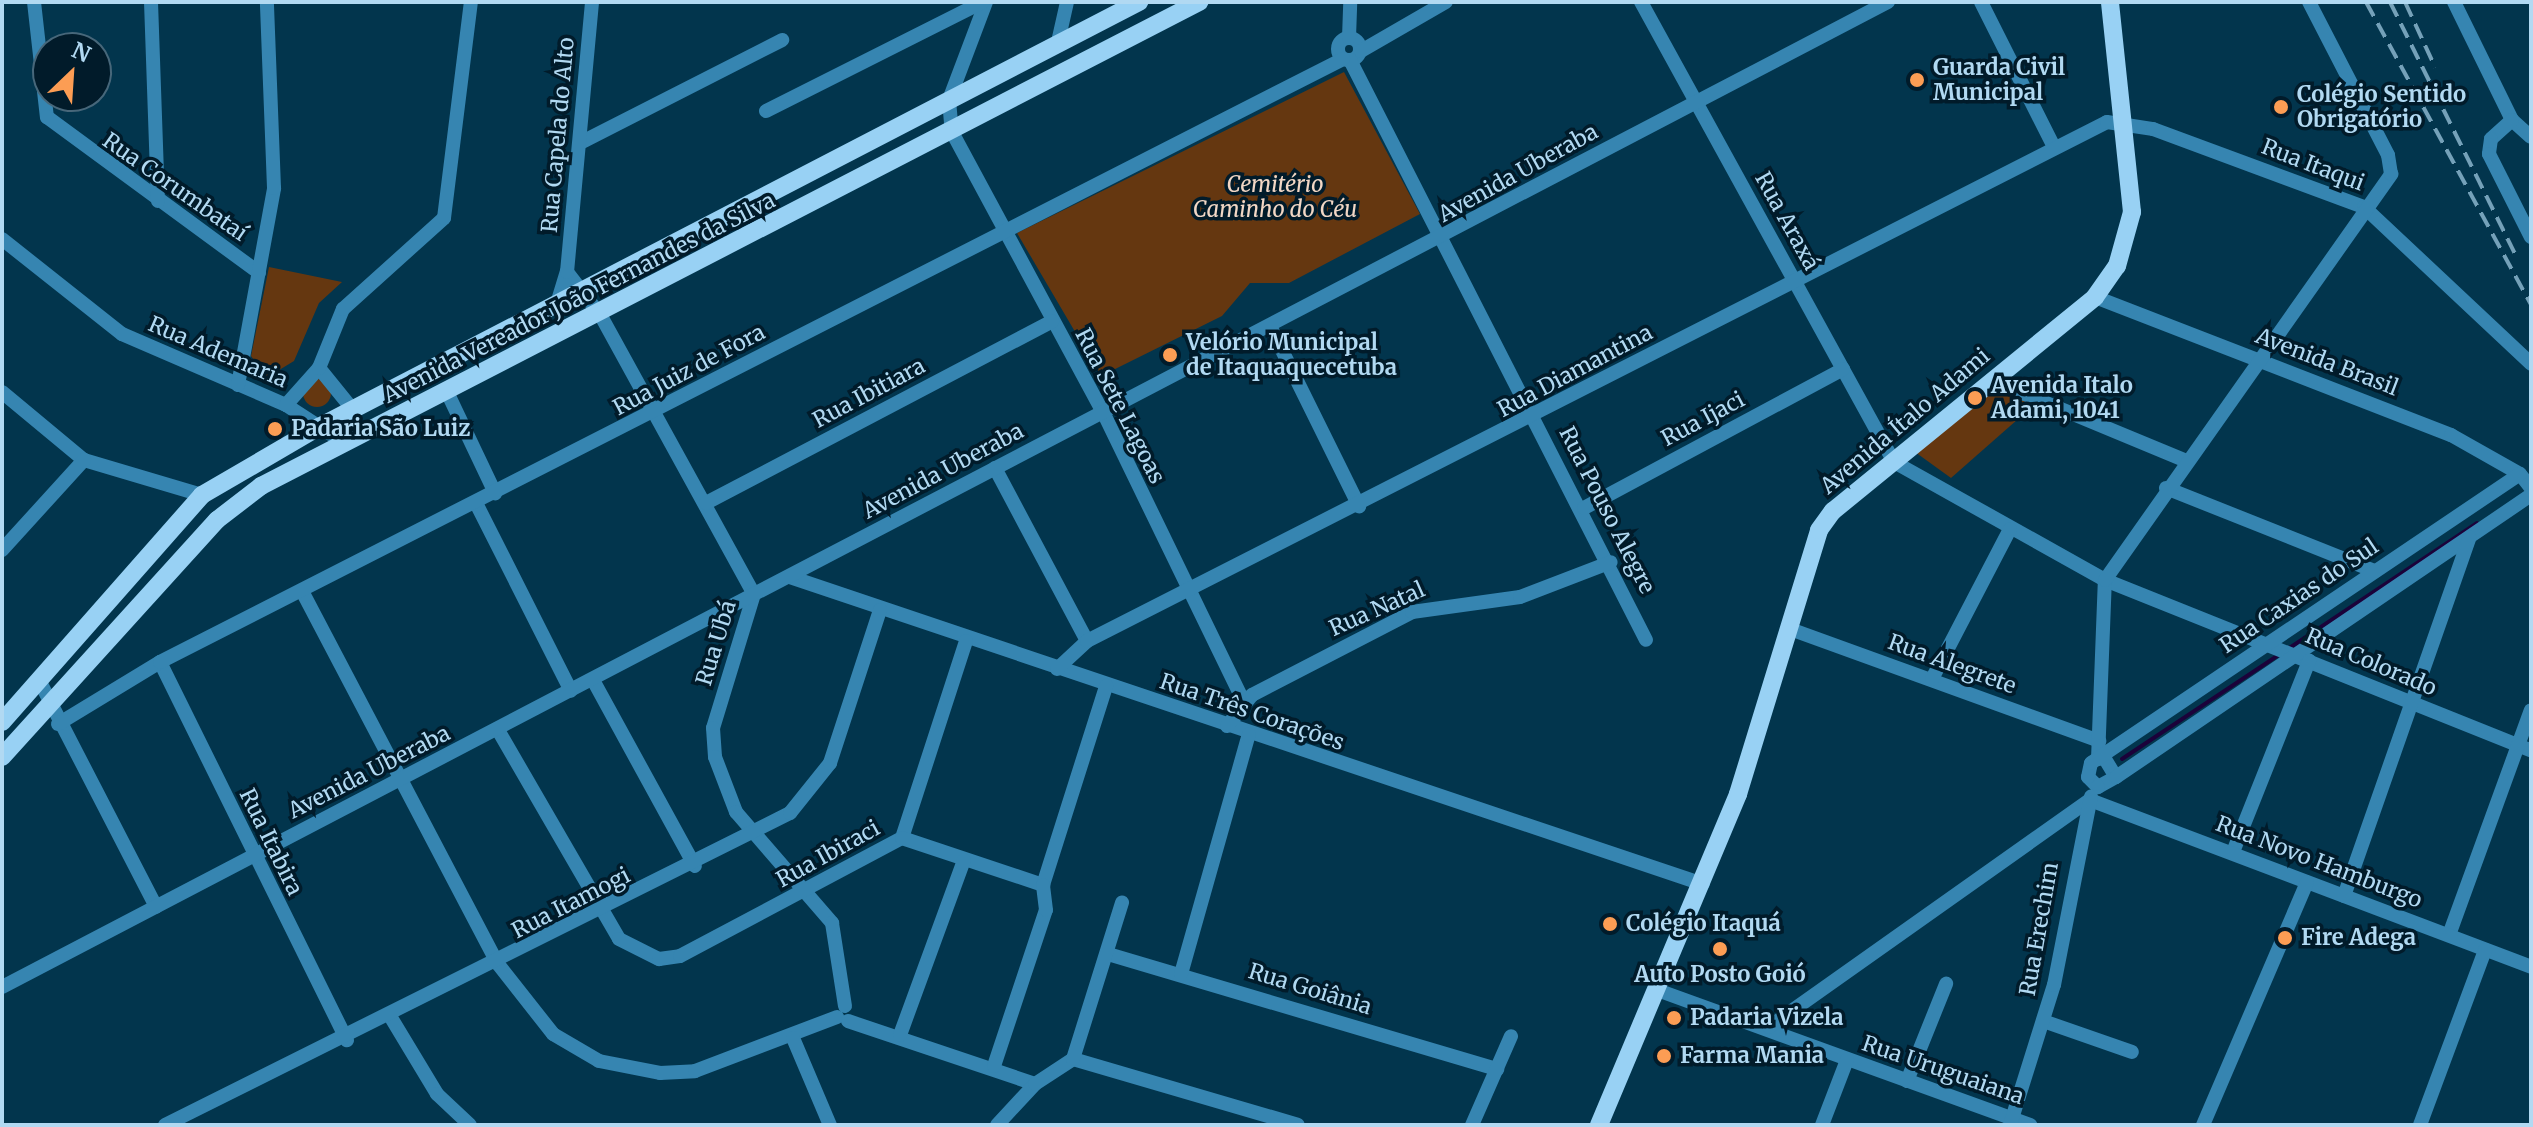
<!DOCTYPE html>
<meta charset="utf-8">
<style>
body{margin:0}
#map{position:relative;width:2533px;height:1127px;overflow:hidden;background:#02354d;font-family:Merriweather,serif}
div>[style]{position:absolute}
.green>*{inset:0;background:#653710}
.round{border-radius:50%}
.stream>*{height:4px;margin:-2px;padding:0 2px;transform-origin:2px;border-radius:2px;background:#1b023a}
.minor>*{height:14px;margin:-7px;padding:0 7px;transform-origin:7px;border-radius:7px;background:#3685b1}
.minor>.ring{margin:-7px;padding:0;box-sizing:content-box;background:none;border:14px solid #3685b1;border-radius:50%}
.major>*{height:18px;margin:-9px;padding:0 9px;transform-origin:9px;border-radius:9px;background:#98d1f4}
.rail>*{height:4px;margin-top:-2px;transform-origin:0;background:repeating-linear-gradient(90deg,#75a1b9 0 16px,transparent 0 24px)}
.dots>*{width:22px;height:22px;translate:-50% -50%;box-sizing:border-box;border:4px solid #011b2a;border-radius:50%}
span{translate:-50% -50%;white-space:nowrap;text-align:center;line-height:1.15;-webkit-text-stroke:7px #011b2a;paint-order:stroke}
.poi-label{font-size:22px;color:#b1d9f2;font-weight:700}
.left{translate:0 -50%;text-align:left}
.street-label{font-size:22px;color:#b1d9f2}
.park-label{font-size:22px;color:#f2d7c5;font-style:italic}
.frame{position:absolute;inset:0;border:4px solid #b1d9f2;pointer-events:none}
.north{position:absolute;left:32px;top:32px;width:80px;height:80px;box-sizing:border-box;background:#011b2a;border:2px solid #47677a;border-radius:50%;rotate:25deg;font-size:22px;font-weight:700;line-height:32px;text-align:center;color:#b1d9f2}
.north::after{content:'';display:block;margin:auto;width:28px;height:36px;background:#fc9d54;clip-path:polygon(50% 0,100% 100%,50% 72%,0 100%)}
</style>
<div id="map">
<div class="green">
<div style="clip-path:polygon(1344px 72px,1420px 214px,1289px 283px,1250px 283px,1222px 316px,1101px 376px,1017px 233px)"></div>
<div style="clip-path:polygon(269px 267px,342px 282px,319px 303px,294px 361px,266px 378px,251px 356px)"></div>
<div class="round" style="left:303px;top:379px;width:28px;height:28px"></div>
<div style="clip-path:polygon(1991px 387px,2035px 404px,1951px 478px,1915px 452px)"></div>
</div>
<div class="stream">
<div style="left:2288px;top:649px;width:227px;rotate:-33.7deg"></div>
<div style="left:2122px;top:759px;width:190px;rotate:-33.6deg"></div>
</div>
<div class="minor">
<div style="left:34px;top:2px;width:116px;rotate:83.6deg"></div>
<div style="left:47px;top:117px;width:263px;rotate:36.3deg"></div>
<div style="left:151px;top:2px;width:199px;rotate:88deg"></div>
<div style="left:986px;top:2px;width:105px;rotate:110.7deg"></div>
<div style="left:949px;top:100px;width:32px;rotate:85deg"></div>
<div style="left:952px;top:132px;width:318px;rotate:61.7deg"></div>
<div style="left:1103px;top:412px;width:323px;rotate:64.1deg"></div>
<div style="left:1641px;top:2px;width:525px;rotate:61.19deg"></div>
<div style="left:1894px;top:462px;width:242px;rotate:29.2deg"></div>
<div style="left:2105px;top:580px;width:459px;rotate:21.8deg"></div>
<div style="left:1981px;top:2px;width:162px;rotate:63.3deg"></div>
<div style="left:2454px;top:2px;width:131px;rotate:63.8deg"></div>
<div style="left:2512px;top:120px;width:25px;rotate:42deg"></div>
<div class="ring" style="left:1338px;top:38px;width:8px;height:8px"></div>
<div style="left:1349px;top:38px;width:36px;rotate:-88deg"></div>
<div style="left:1058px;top:42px;width:41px;rotate:-77.3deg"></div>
<div style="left:1361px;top:51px;width:98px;rotate:-30deg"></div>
<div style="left:1350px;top:60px;width:651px;rotate:62.96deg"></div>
<div style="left:766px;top:111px;width:243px;rotate:-26.7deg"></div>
<div style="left:2512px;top:120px;width:28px;rotate:138deg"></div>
<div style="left:2491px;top:139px;width:15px;rotate:98deg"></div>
<div style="left:2489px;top:154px;width:93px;rotate:63.2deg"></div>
<div style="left:580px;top:143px;width:227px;rotate:-27deg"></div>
<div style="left:2px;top:239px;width:153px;rotate:38.4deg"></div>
<div style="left:122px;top:334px;width:179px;rotate:23.4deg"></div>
<div style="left:286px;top:405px;width:68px;rotate:33deg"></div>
<div style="left:567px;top:272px;width:56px;rotate:52.3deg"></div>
<div style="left:601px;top:316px;width:317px;rotate:61.2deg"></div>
<div style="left:754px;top:594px;width:140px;rotate:107deg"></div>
<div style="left:713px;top:728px;width:29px;rotate:86deg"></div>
<div style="left:715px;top:757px;width:59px;rotate:69.1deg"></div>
<div style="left:736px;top:812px;width:147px;rotate:49.1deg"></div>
<div style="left:832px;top:923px;width:84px;rotate:81.1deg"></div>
<div style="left:2095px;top:297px;width:382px;rotate:21.2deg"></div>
<div style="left:2451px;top:435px;width:79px;rotate:29.5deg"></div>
<div style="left:2520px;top:474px;width:18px;rotate:52deg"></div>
<div style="left:556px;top:307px;width:37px;rotate:-73deg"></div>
<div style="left:567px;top:272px;width:271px;rotate:-84.7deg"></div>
<div style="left:1271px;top:328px;width:199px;rotate:63.7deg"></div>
<div style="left:319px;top:368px;width:54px;rotate:51deg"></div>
<div style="left:1991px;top:380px;width:209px;rotate:22.5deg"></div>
<div style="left:238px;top:385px;width:200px;rotate:-79.6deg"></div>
<div style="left:274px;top:188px;width:186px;rotate:-92.2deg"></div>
<div style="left:2px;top:392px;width:107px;rotate:39.7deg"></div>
<div style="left:84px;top:460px;width:123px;rotate:16.5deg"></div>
<div style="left:448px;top:394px;width:110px;rotate:64.6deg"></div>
<div style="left:286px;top:405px;width:50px;rotate:-48.3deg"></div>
<div style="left:319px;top:368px;width:64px;rotate:-67.9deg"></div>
<div style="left:343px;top:309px;width:136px;rotate:-42deg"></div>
<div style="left:444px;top:218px;width:218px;rotate:-82.9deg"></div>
<div style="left:995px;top:468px;width:196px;rotate:62deg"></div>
<div style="left:2166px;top:488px;width:225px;rotate:21.7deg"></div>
<div style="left:706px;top:503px;width:391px;rotate:-27.7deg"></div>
<div style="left:477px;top:505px;width:208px;rotate:63.2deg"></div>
<div style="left:1584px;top:508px;width:294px;rotate:-28.2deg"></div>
<div style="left:2px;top:550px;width:122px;rotate:-47.7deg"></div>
<div style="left:790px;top:577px;width:963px;rotate:18.59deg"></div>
<div style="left:302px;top:591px;width:421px;rotate:62.3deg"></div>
<div style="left:498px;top:964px;width:89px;rotate:51.8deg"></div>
<div style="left:553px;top:1034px;width:53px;rotate:30.4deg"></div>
<div style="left:599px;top:1061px;width:62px;rotate:11.1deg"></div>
<div style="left:660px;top:1073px;width:35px;rotate:-3deg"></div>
<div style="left:695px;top:1071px;width:152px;rotate:-20.8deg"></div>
<div style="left:1790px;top:629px;width:329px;rotate:19.9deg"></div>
<div style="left:160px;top:662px;width:422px;rotate:63.7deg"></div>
<div style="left:1057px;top:669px;width:41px;rotate:-43deg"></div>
<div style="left:1087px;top:641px;width:1144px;rotate:-26.97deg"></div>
<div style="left:2107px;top:122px;width:47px;rotate:8.7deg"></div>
<div style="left:2153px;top:129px;width:225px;rotate:20.3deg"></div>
<div style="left:2364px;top:207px;width:229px;rotate:43.2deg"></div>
<div style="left:1932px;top:679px;width:169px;rotate:-62.5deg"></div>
<div style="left:593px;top:680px;width:212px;rotate:61.3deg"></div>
<div style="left:40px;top:682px;width:253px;rotate:62.7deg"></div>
<div style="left:58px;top:724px;width:119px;rotate:-31.3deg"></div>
<div style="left:160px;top:662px;width:1328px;rotate:-27.01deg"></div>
<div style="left:1227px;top:726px;width:40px;rotate:-51deg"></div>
<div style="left:1252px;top:695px;width:180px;rotate:-27.4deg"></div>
<div style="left:1412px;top:612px;width:109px;rotate:-7.9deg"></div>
<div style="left:1520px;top:597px;width:97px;rotate:-21deg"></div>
<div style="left:498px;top:730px;width:241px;rotate:59.9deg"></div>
<div style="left:619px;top:939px;width:45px;rotate:26.6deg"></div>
<div style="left:659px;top:959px;width:21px;rotate:-8deg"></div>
<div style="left:680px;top:956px;width:251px;rotate:-28deg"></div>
<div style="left:902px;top:838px;width:207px;rotate:-72deg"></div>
<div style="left:2098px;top:759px;width:179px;rotate:-87.8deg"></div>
<div style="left:2105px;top:580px;width:497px;rotate:-54.8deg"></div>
<div style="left:2391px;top:174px;width:19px;rotate:-99deg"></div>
<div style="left:2388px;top:155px;width:172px;rotate:-117.3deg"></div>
<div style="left:2105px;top:759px;width:21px;rotate:59deg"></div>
<div style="left:2116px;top:777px;width:21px;rotate:151deg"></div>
<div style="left:2098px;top:787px;width:14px;rotate:-135deg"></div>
<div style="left:2088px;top:777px;width:14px;rotate:-78deg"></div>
<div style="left:2091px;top:763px;width:517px;rotate:-33.97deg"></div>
<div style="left:2116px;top:777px;width:502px;rotate:-34.2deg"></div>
<div style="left:902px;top:838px;width:149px;rotate:18.4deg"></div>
<div style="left:2233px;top:852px;width:206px;rotate:-68.3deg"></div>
<div style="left:1043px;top:885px;width:209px;rotate:-72.4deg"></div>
<div style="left:2344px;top:896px;width:380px;rotate:-70.7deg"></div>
<div style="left:2449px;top:935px;width:239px;rotate:-70deg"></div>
<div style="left:1108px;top:954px;width:406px;rotate:16.5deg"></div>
<div style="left:1181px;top:974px;width:249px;rotate:-74.2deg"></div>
<div style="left:2px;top:987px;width:2128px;rotate:-27.58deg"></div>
<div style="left:1660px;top:991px;width:394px;rotate:19.9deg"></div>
<div style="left:390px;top:1016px;width:91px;rotate:58.9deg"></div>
<div style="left:437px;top:1094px;width:45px;rotate:43.2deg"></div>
<div style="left:848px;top:1021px;width:197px;rotate:18.6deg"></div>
<div style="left:2043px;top:1021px;width:94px;rotate:19.2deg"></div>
<div style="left:1769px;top:1027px;width:393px;rotate:-35.3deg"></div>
<div style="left:2090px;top:800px;width:472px;rotate:20.7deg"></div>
<div style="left:900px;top:1035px;width:186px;rotate:-69.9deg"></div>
<div style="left:793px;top:1038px;width:95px;rotate:67deg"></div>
<div style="left:1073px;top:1059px;width:234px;rotate:16.3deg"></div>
<div style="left:994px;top:1066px;width:164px;rotate:-71.6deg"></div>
<div style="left:1046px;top:910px;width:25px;rotate:-97deg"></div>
<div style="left:1907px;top:1081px;width:105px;rotate:-68.1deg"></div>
<div style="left:165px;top:1125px;width:699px;rotate:-26.53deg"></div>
<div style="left:790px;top:813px;width:64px;rotate:-51.3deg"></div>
<div style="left:830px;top:763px;width:161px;rotate:-71.9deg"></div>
<div style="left:997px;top:1125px;width:56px;rotate:-47.2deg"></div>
<div style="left:1035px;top:1084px;width:45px;rotate:-33.3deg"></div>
<div style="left:1073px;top:1059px;width:164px;rotate:-72.6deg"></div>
<div style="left:1472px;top:1125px;width:97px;rotate:-66.3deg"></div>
<div style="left:1822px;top:1125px;width:70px;rotate:-69deg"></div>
<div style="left:2010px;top:1125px;width:147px;rotate:-72.6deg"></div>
<div style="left:2054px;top:985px;width:192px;rotate:-78.9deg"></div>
<div style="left:2203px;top:1125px;width:264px;rotate:-66.8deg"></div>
<div style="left:2420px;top:1125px;width:187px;rotate:-69.6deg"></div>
</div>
<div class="major">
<div style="left:2px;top:722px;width:303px;rotate:-48.6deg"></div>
<div style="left:202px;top:495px;width:135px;rotate:-30.2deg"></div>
<div style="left:319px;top:427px;width:924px;rotate:-27.4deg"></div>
<div style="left:2px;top:757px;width:320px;rotate:-47.8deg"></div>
<div style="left:217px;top:520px;width:56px;rotate:-37.7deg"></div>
<div style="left:261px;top:486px;width:1056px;rotate:-27.29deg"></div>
<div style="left:1599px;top:1125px;width:359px;rotate:-67.2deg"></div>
<div style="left:1738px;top:794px;width:276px;rotate:-72.9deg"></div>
<div style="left:1819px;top:530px;width:24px;rotate:-54deg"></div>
<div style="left:1833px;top:511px;width:338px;rotate:-39.2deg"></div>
<div style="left:2095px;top:297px;width:38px;rotate:-55deg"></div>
<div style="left:2117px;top:266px;width:56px;rotate:-74.5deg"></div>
<div style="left:2132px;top:212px;width:211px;rotate:-96deg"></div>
</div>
<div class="rail">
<div style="left:2366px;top:2px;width:345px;rotate:61.4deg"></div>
<div style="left:2390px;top:2px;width:284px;rotate:63.6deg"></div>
<div style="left:2405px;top:2px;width:72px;rotate:65.2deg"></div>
</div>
<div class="dots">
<div style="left:1917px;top:80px;background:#fc9d54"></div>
<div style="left:2281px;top:107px;background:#fc9d54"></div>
<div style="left:1170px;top:355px;background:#fc9d54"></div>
<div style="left:1975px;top:398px;background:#fc9d54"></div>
<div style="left:275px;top:429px;background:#fc9d54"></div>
<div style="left:1610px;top:924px;background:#fc9d54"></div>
<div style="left:2285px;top:938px;background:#fc9d54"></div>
<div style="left:1720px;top:949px;background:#fc9d54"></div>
<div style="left:1674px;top:1018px;background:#fc9d54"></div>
<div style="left:1664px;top:1056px;background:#fc9d54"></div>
</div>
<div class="poi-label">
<span class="left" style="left:1933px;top:80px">Guarda Civil<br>Municipal</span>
<span class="left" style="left:2297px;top:107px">Colégio Sentido<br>Obrigatório</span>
<span class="left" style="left:1186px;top:355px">Velório Municipal<br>de Itaquaquecetuba</span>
<span class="left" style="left:1991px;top:398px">Avenida Italo<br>Adami, 1041</span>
<span class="left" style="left:291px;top:429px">Padaria São Luiz</span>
<span class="left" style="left:1626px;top:924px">Colégio Itaquá</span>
<span class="left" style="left:2301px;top:938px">Fire Adega</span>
<span style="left:1720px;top:975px">Auto Posto Goió</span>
<span class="left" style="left:1690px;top:1018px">Padaria Vizela</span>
<span class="left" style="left:1680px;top:1056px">Farma Mania</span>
</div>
<div class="street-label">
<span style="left:558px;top:135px;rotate:-85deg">Rua Capela do Alto</span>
<span style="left:2313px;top:165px;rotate:21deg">Rua Itaqui</span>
<span style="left:1518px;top:173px;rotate:-29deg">Avenida Uberaba</span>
<span style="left:175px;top:187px;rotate:35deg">Rua Corumbataí</span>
<span style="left:1787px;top:221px;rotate:61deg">Rua Araxá</span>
<span style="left:579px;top:298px;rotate:-27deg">Avenida Vereador João Fernandes da Silva</span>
<span style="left:218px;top:352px;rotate:23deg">Rua Ademaria</span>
<span style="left:2327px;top:362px;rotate:21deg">Avenida Brasil</span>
<span style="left:689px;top:370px;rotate:-28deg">Rua Juiz de Fora</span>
<span style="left:1575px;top:371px;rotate:-28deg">Rua Diamantina</span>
<span style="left:869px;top:393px;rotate:-28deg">Rua Ibitiara</span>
<span style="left:1120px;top:406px;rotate:63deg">Rua Sete Lagoas</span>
<span style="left:1703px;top:419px;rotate:-28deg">Rua Ijaci</span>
<span style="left:1905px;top:421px;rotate:-40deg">Avenida Ítalo Adami</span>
<span style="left:943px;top:471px;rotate:-28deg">Avenida Uberaba</span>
<span style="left:1607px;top:510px;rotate:63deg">Rua Pouso Alegre</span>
<span style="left:2299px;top:596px;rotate:-34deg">Rua Caxias do Sul</span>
<span style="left:1377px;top:609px;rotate:-24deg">Rua Natal</span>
<span style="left:716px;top:643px;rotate:-73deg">Rua Ubá</span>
<span style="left:2371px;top:662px;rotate:23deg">Rua Colorado</span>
<span style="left:1952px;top:664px;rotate:20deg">Rua Alegrete</span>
<span style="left:1252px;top:712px;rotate:19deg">Rua Três Corações</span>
<span style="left:369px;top:772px;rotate:-27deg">Avenida Uberaba</span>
<span style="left:271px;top:842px;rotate:64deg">Rua Itabira</span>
<span style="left:828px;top:854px;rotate:-29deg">Rua Ibiraci</span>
<span style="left:2319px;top:862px;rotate:21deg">Rua Novo Hamburgo</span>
<span style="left:571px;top:903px;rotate:-27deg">Rua Itamogi</span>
<span style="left:2039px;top:929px;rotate:-80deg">Rua Erechim</span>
<span style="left:1310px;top:989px;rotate:17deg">Rua Goiânia</span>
<span style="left:1943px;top:1070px;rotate:19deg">Rua Uruguaiana</span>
</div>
<div class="park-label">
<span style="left:1275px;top:197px">Cemitério<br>Caminho do Céu</span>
</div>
<div class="frame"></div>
<div class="north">N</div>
</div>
